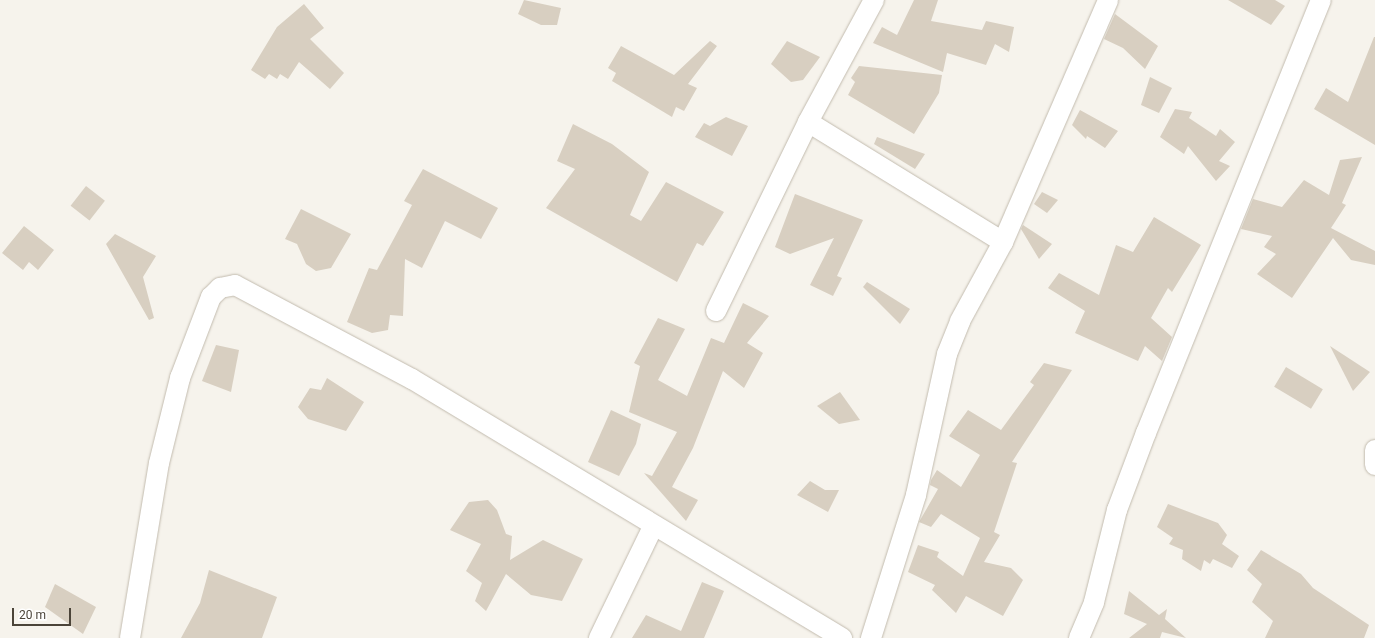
<!DOCTYPE html>
<style>
body{margin:0}
#map{position:relative;width:1375px;height:638px;overflow:hidden;background:#f6f3ec;font-family:Roboto,sans-serif}
div>[style]{position:absolute}
.building>*{inset:0;background:#d8cfc1;transform-origin:0 0}
.roads{filter:drop-shadow(0 0 1px #c2bbae) drop-shadow(0 0 1px #c2bbae)}
.minor>*{height:20px;margin:-10px;padding:0 10px;transform-origin:10px;border-radius:10px;background:#fff}
span{translate:-50% -50%;white-space:nowrap;text-align:center;line-height:1.15;-webkit-text-stroke:3.5px #fff;paint-order:stroke}
.scale{position:absolute;left:12px;top:608px;width:59px;height:18px;box-sizing:border-box;border:2px solid #4b4439;border-top:0;padding-left:5px;font-size:12px;line-height:14px;white-space:nowrap;color:#4b4439;-webkit-text-stroke:3px #fff;paint-order:stroke}
</style>
<div id="map">
<div class="building">
<div style="clip-path:polygon(524px 0,561px 8px,557px 25px,541px 25px,518px 14px)"></div>
<div style="clip-path:polygon(914px 0,938px 0,931px 21px,982px 30px,986px 21px,1014px 27px,1009px 52px,995px 44px,986px 65px,947px 53px,943px 72px,873px 43px,882px 27px,897px 35px)"></div>
<div style="clip-path:polygon(1228px 0,1275px 0,1285px 6px,1271px 25px)"></div>
<div style="clip-path:polygon(304px 4px,324px 28px,310px 39px,344px 73px,330px 89px,299px 62px,288px 79px,280px 74px,277px 79px,269px 74px,265px 79px,251px 70px,277px 27px)"></div>
<div style="clip-path:polygon(1115px 14px,1158px 46px,1145px 69px,1123px 48px,1104px 39px)"></div>
<div style="clip-path:polygon(1374px 37px,1375px 37px,1375px 145px,1314px 109px,1326px 88px,1348px 102px)"></div>
<div style="clip-path:polygon(710px 41px,717px 46px,688px 84px,697px 88px,684px 111px,676px 107px,672px 117px,612px 81px,616px 73px,608px 68px,621px 46px,674px 75px)"></div>
<div style="clip-path:polygon(787px 41px,820px 57px,803px 80px,791px 82px,771px 64px)"></div>
<div style="clip-path:polygon(859px 66px,942px 75px,939px 93px,914px 134px,848px 95px,855px 82px,851px 78px)"></div>
<div style="clip-path:polygon(1150px 77px,1172px 88px,1159px 113px,1141px 105px)"></div>
<div style="clip-path:polygon(1175px 109px,1192px 112px,1189px 118px,1216px 136px,1220px 129px,1235px 142px,1219px 161px,1230px 166px,1216px 181px,1188px 146px,1184px 154px,1160px 137px)"></div>
<div style="clip-path:polygon(1080px 110px,1118px 131px,1105px 148px,1087px 136px,1086px 139px,1072px 125px)"></div>
<div style="clip-path:polygon(726px 117px,748px 126px,732px 156px,695px 137px,704px 123px,710px 126px)"></div>
<div style="clip-path:polygon(573px 124px,612px 144px,649px 172px,630px 215px,641px 221px,666px 182px,724px 212px,703px 246px,697px 243px,677px 282px,546px 208px,575px 169px,557px 161px)"></div>
<div style="clip-path:polygon(877px 137px,925px 154px,915px 169px,874px 144px)"></div>
<div style="clip-path:polygon(1362px 157px,1342px 203px,1346px 205px,1331px 228px,1375px 251px,1375px 265px,1351px 260px,1333px 238px,1292px 298px,1257px 274px,1276px 254px,1264px 247px,1272px 236px,1241px 229px,1253px 199px,1282px 207px,1304px 180px,1329px 195px,1340px 160px)"></div>
<div style="clip-path:polygon(423px 169px,498px 208px,481px 239px,445px 221px,422px 268px,405px 259px,403px 316px,390px 315px,388px 330px,372px 333px,347px 322px,369px 268px,377px 270px,412px 205px,404px 201px)"></div>
<div style="left:86px;top:186px;width:24px;height:25px;rotate:38deg"></div>
<div style="clip-path:polygon(1042px 192px,1058px 200px,1047px 213px,1034px 204px)"></div>
<div style="clip-path:polygon(795px 194px,863px 220px,837px 276px,842px 278px,833px 296px,810px 285px,834px 238px,790px 254px,775px 247px)"></div>
<div style="clip-path:polygon(301px 209px,351px 234px,331px 268px,316px 271px,306px 264px,297px 244px,285px 239px)"></div>
<div style="clip-path:polygon(1154px 217px,1201px 245px,1172px 292px,1168px 288px,1151px 318px,1172px 337px,1162px 361px,1145px 346px,1138px 361px,1075px 333px,1085px 311px,1048px 288px,1059px 273px,1099px 295px,1116px 245px,1133px 252px)"></div>
<div style="clip-path:polygon(1023px 225px,1052px 244px,1039px 259px,1021px 229px)"></div>
<div style="clip-path:polygon(24px 226px,54px 250px,38px 270px,29px 262px,23px 270px,2px 253px)"></div>
<div style="clip-path:polygon(115px 234px,156px 256px,143px 277px,154px 318px,149px 320px,106px 244px)"></div>
<div style="clip-path:polygon(867px 282px,910px 309px,900px 324px,863px 287px)"></div>
<div style="clip-path:polygon(743px 303px,769px 316px,747px 343px,763px 353px,744px 388px,723px 371px,693px 448px,672px 487px,698px 500px,686px 521px,644px 473px,652px 476px,677px 432px,629px 412px,640px 366px,634px 363px,658px 318px,685px 329px,658px 380px,687px 396px,711px 338px,724px 343px)"></div>
<div style="clip-path:polygon(216px 345px,239px 350px,231px 392px,202px 381px)"></div>
<div style="clip-path:polygon(1330px 346px,1370px 372px,1353px 391px)"></div>
<div style="clip-path:polygon(1044px 363px,1072px 370px,1012px 462px,1017px 463px,994px 532px,1000px 535px,984px 562px,1011px 568px,1023px 580px,1003px 616px,966px 596px,956px 613px,932px 590px,935px 585px,908px 572px,918px 545px,939px 552px,937px 557px,963px 576px,980px 538px,941px 514px,931px 527px,919px 522px,938px 489px,930px 485px,931px 480px,937px 470px,961px 487px,980px 455px,949px 436px,968px 410px,1001px 430px,1034px 385px,1030px 382px)"></div>
<div style="left:1286px;top:367px;width:43px;height:23px;rotate:31deg"></div>
<div style="clip-path:polygon(327px 378px,364px 402px,346px 431px,308px 419px,298px 407px,310px 388px,321px 390px)"></div>
<div style="clip-path:polygon(840px 392px,860px 420px,839px 424px,817px 406px)"></div>
<div style="clip-path:polygon(611px 410px,641px 424px,636px 444px,619px 476px,588px 462px)"></div>
<div style="clip-path:polygon(810px 481px,825px 490px,839px 490px,828px 512px,797px 495px)"></div>
<div style="clip-path:polygon(488px 500px,497px 510px,506px 534px,512px 536px,510px 560px,543px 540px,583px 559px,562px 601px,531px 595px,506px 574px,486px 611px,475px 601px,482px 583px,466px 571px,481px 544px,450px 530px,469px 502px)"></div>
<div style="clip-path:polygon(1168px 504px,1218px 523px,1227px 535px,1222px 544px,1239px 556px,1232px 568px,1213px 559px,1210px 564px,1204px 560px,1201px 571px,1182px 559px,1183px 550px,1169px 544px,1173px 538px,1157px 527px)"></div>
<div style="clip-path:polygon(1261px 550px,1301px 574px,1313px 588px,1369px 625px,1364px 638px,1265px 638px,1273px 621px,1252px 602px,1262px 584px,1247px 570px)"></div>
<div style="clip-path:polygon(209px 570px,277px 597px,262px 638px,181px 638px,200px 603px)"></div>
<div style="clip-path:polygon(702px 582px,724px 591px,704px 638px,632px 638px,646px 615px,681px 631px)"></div>
<div style="clip-path:polygon(55px 584px,96px 607px,83px 634px,45px 607px)"></div>
<div style="clip-path:polygon(1129px 591px,1159px 615px,1167px 609px,1165px 619px,1186px 638px,1162px 632px,1160px 638px,1129px 638px,1147px 624px,1124px 614px)"></div>
</div>
<div class="roads">
<div class="minor">
<div style="left:808px;top:122px;width:229px;rotate:31.6deg"></div>
<div style="left:716px;top:311px;width:210px;rotate:-64deg"></div>
<div style="left:808px;top:122px;width:139px;rotate:-61.6deg"></div>
<div style="left:1375px;top:450px;width:15px;rotate:90deg"></div>
<div style="left:130px;top:638px;width:177px;rotate:-80.6deg"></div>
<div style="left:159px;top:463px;width:88px;rotate:-76.1deg"></div>
<div style="left:180px;top:378px;width:87px;rotate:-69.1deg"></div>
<div style="left:211px;top:297px;width:13px;rotate:-45deg"></div>
<div style="left:220px;top:288px;width:15px;rotate:-11deg"></div>
<div style="left:235px;top:285px;width:200px;rotate:28deg"></div>
<div style="left:412px;top:379px;width:502px;rotate:31.06deg"></div>
<div style="left:599px;top:638px;width:123px;rotate:-64.1deg"></div>
<div style="left:871px;top:638px;width:150px;rotate:-72.5deg"></div>
<div style="left:916px;top:495px;width:144px;rotate:-77.6deg"></div>
<div style="left:947px;top:354px;width:35px;rotate:-68deg"></div>
<div style="left:960px;top:321px;width:90px;rotate:-61.4deg"></div>
<div style="left:1003px;top:242px;width:264px;rotate:-66.5deg"></div>
<div style="left:1079px;top:638px;width:39px;rotate:-67deg"></div>
<div style="left:1094px;top:602px;width:95px;rotate:-76deg"></div>
<div style="left:1117px;top:510px;width:82px;rotate:-69.4deg"></div>
<div style="left:1146px;top:433px;width:467px;rotate:-68deg"></div>
</div>
</div>
<div class="scale">20 m</div>
</div>
